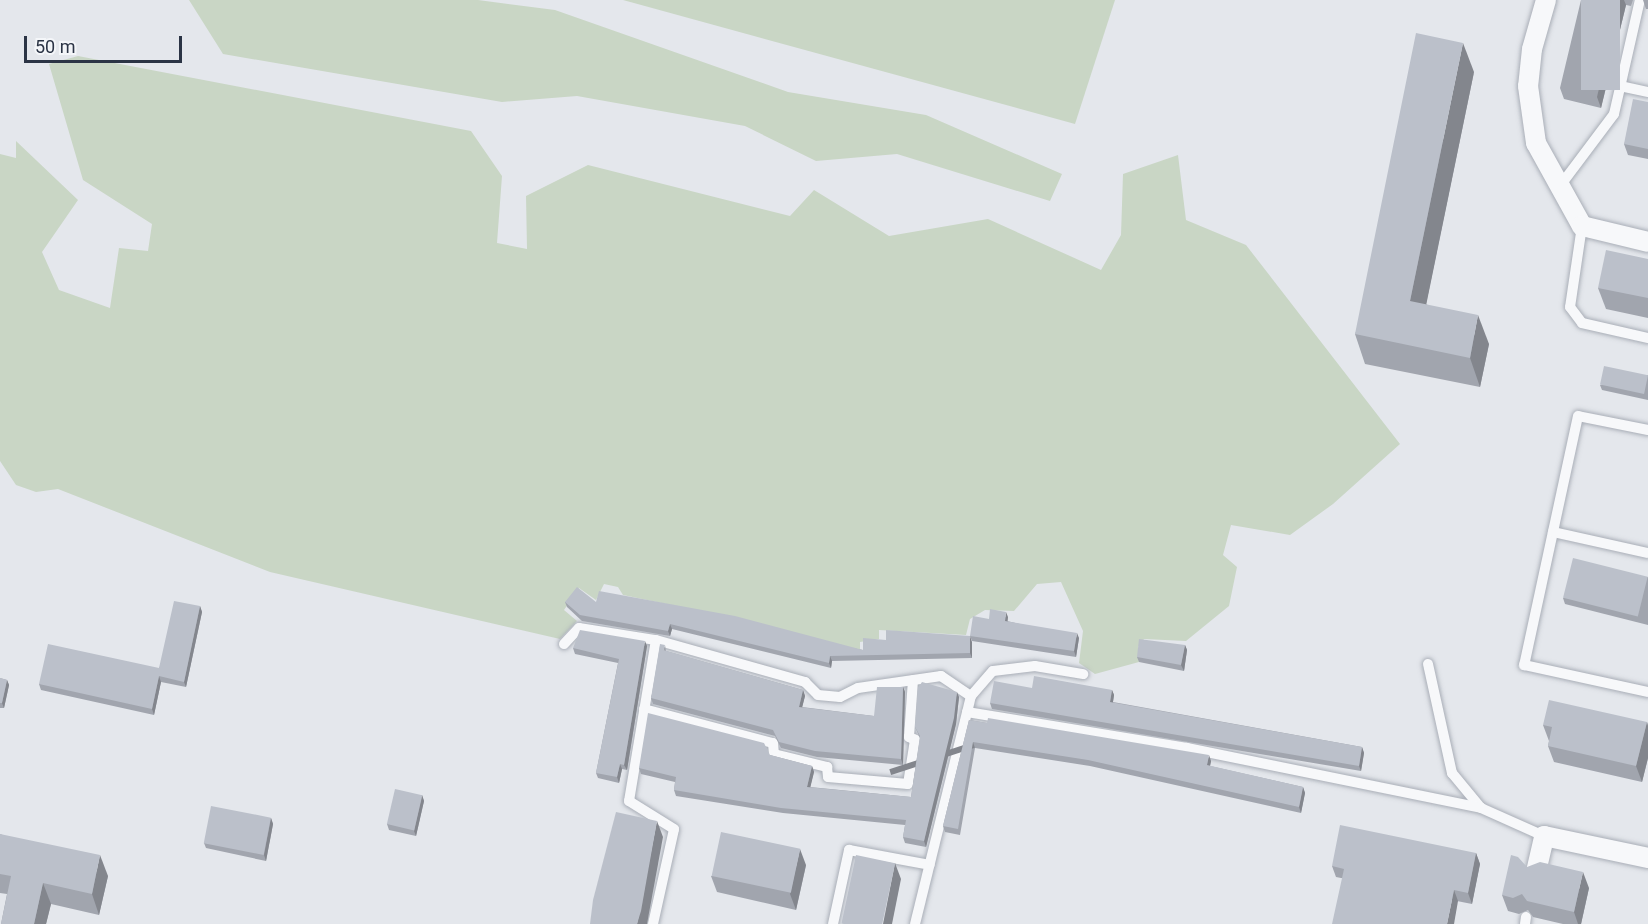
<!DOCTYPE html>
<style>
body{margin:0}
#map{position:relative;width:1648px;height:924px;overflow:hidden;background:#e4e7ec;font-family:Roboto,sans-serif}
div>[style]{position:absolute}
.green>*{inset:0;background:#c9d6c5}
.roads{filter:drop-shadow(0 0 2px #a9aeb7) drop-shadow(0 0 2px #a9aeb7)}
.service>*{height:10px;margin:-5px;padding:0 5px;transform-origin:5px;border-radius:5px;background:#f7f8fa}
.minor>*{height:20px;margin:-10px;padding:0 10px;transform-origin:10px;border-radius:10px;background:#f7f8fa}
.wall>*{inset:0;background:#a1a5ae}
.shaded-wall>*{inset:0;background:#83868d;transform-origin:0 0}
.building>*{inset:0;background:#bbc0ca;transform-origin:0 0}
span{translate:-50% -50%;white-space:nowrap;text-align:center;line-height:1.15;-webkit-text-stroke:5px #f4f6f9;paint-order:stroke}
.scale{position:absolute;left:24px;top:36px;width:158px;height:27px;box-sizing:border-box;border:3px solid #2b3445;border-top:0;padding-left:8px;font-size:18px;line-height:21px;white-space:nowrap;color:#2b3445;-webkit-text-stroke:4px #f4f6f9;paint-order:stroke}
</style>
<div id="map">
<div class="green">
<div style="clip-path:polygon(189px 0,478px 0,555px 10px,788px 92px,926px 115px,1062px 174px,1050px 201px,897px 154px,816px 161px,745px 126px,577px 96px,502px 102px,223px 54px)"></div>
<div style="clip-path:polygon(623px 0,1115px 0,1075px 124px)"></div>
<div style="clip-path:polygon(78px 56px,471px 131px,502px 176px,497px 243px,527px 249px,526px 196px,588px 165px,790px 216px,814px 190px,889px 236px,988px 219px,1101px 270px,1121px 235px,1123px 174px,1178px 155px,1186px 220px,1246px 245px,1400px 444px,1333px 504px,1290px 535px,1231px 525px,1223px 555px,1237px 567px,1229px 606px,1186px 641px,1144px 639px,1138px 647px,1139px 662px,1095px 674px,1079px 663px,1083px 631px,1061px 582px,1037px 584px,1014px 611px,985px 610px,970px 619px,966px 635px,879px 630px,879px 639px,860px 642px,860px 651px,734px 618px,623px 595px,618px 587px,604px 584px,596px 600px,579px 588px,564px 610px,577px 621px,560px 639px,270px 572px,58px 489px,36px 492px,16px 485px,0 461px,0 154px,16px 158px,16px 141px,78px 200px,42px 252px,59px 290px,110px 308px,119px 248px,148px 251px,152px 224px,83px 180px,49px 64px)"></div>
</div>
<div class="roads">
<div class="service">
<div style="left:1620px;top:86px;width:29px;rotate:12deg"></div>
<div style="left:1560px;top:186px;width:90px;rotate:-53.1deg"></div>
<div style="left:1614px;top:114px;width:117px;rotate:-77.2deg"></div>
<div style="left:1582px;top:226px;width:82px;rotate:98.4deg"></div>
<div style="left:1570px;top:307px;width:20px;rotate:53deg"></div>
<div style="left:1582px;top:323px;width:68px;rotate:12.8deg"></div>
<div style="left:1648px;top:430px;width:71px;rotate:-168.7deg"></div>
<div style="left:1578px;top:416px;width:255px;rotate:102.2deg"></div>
<div style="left:1524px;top:665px;width:127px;rotate:12.3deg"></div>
<div style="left:1553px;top:532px;width:97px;rotate:12.5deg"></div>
<div style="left:564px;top:644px;width:22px;rotate:-47deg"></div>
<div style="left:579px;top:628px;width:78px;rotate:8.9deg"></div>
<div style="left:1428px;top:664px;width:112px;rotate:77.6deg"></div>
<div style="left:1452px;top:773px;width:45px;rotate:50.4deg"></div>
<div style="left:971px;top:696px;width:33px;rotate:-49deg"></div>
<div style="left:993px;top:671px;width:42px;rotate:-6.8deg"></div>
<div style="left:1035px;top:666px;width:49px;rotate:9.5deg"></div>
<div style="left:644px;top:709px;width:133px;rotate:14.8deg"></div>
<div style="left:773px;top:743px;width:11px;rotate:85deg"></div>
<div style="left:774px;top:754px;width:55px;rotate:13.8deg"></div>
<div style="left:827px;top:767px;width:10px;rotate:84deg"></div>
<div style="left:828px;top:777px;width:80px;rotate:5deg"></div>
<div style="left:908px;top:784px;width:45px;rotate:-81deg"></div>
<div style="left:915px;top:740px;width:7px;rotate:-153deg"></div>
<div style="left:909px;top:737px;width:57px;rotate:-86deg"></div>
<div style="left:967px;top:712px;width:223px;rotate:9.3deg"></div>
<div style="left:1187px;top:748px;width:300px;rotate:11.5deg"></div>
<div style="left:1481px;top:808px;width:69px;rotate:24deg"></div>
<div style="left:653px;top:924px;width:97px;rotate:-77.5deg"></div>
<div style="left:674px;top:829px;width:53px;rotate:-148.1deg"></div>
<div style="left:629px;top:801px;width:163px;rotate:-80.5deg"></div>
<div style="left:656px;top:640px;width:155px;rotate:15.7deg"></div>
<div style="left:805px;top:682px;width:18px;rotate:45deg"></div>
<div style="left:818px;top:695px;width:22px;rotate:5deg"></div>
<div style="left:840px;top:697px;width:20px;rotate:-27deg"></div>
<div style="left:858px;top:688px;width:84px;rotate:-8.2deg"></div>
<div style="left:941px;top:676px;width:36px;rotate:34deg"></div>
<div style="left:971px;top:696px;width:235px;rotate:103.8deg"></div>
<div style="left:833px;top:924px;width:76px;rotate:-77.8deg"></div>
<div style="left:849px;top:850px;width:82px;rotate:10.5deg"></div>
<div style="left:1525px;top:924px;width:7px;rotate:-82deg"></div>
</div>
<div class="minor">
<div style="left:1546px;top:0;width:51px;rotate:105.9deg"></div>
<div style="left:1532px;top:49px;width:37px;rotate:96deg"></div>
<div style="left:1528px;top:86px;width:58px;rotate:82deg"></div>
<div style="left:1536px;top:143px;width:95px;rotate:61deg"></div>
<div style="left:1582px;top:226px;width:68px;rotate:13.6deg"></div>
<div style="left:1536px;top:872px;width:37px;rotate:-77deg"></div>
<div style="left:1544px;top:836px;width:106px;rotate:11.9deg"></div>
</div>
</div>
<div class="wall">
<div style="clip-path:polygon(1581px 0,1633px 0,1631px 6px,1626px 5px,1601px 108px,1564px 99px,1560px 88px)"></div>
<div style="clip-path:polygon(1643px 0,1648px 0,1648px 9px,1646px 9px)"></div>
<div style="clip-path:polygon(1474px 72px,1426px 304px,1489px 344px,1480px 387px,1365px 364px,1355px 334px)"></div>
<div style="clip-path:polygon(1648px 102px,1648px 159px,1628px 155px,1624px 144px)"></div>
<div style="clip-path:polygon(1648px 259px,1648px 318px,1606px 309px,1598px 288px)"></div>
<div style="clip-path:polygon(1648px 375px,1648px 400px,1602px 390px,1600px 385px)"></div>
<div style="clip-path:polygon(1648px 577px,1648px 625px,1565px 604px,1563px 598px)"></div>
<div style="clip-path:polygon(565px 602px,596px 602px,863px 650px,886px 640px,972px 642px,972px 658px,832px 661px,831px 668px,672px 629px,670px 636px,582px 621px,567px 607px)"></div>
<div style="clip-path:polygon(200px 606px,202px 612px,186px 687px,161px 682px,154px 715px,41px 690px,39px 684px,159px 668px)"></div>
<div style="clip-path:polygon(1008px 617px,1007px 621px,1079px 638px,1076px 657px,972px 641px,970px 636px,989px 619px)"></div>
<div style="clip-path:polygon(665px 645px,666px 651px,803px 690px,805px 696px,802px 707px,874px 716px,903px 687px,905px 692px,903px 765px,817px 757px,781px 748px,775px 736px,653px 704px,651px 698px)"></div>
<div style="clip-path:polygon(1185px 645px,1187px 650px,1184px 671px,1139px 662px,1137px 657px)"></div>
<div style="clip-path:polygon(647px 646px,627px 770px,622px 769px,619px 783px,598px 778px,596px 773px,618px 663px,575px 654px,573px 648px)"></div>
<div style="clip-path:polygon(0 678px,7px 680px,9px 685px,4px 708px,0 708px)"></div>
<div style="clip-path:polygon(1032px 688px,1112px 690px,1114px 695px,1113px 702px,1362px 747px,1364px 753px,1361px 771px,992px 709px,990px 703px)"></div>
<div style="clip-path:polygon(959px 697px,956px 724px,926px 847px,905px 843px,903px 837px,905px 825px,783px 813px,676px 796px,674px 790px,675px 782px,641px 774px,639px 768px,770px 755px,812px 766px,814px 772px,810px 787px,911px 797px,920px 738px,915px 727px)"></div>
<div style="clip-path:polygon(969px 720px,1211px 761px,1210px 766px,1303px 787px,1305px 793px,1301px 813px,1090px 766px,975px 748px,960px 835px,945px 832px,943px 826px)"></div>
<div style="clip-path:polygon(1647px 722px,1648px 726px,1648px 758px,1642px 782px,1554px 762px,1548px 746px,1549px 741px,1543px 725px)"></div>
<div style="clip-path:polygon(422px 795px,424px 801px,416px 836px,389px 830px,387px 824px)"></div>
<div style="clip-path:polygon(271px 818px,273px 824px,266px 861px,206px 848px,204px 843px)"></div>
<div style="clip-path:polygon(0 834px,108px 876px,99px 915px,51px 904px,46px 924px,1px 924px,7px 894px,0 893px)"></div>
<div style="clip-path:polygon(1476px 853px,1480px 864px,1472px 904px,1336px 877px,1332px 866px)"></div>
<div style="clip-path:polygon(806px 865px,796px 910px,717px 892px,711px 876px)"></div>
<div style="clip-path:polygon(1589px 888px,1581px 924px,1563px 924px,1533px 917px,1528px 910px,1519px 914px,1508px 911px,1502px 895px)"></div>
</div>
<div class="shaded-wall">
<div style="clip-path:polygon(1620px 0,1624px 0,1626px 5px,1601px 108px,1597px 97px)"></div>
<div style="clip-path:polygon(1463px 43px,1474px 72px,1421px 330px,1410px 301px)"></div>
<div style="clip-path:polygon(1478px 315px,1489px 344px,1480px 387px,1470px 358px)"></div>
<div style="clip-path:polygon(200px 606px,202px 612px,186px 687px,184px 682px)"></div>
<div style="clip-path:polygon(1006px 612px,1008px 617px,1007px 627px,1005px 621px)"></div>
<div style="clip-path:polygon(670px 624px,672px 629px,670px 636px,668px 631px)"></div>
<div style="clip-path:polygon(1077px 633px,1079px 638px,1076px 657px,1074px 651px)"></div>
<div style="clip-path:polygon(970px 636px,972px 642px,972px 658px,970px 653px)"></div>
<div style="clip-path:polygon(645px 641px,647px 646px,627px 770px,624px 765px)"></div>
<div style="clip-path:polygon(1185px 645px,1187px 650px,1184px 671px,1181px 665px)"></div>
<div style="clip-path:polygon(830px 656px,832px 661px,831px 668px,829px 663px)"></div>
<div style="clip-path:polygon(159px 676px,161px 682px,154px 715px,152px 709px)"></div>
<div style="clip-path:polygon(7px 680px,9px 685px,4px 708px,2px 703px)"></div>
<div style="clip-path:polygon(903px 687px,905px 692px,903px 765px,901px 759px)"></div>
<div style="clip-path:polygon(803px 690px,805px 696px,801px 712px,799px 707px)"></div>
<div style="clip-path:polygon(1112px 690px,1114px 695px,1112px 708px,1110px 702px)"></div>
<div style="clip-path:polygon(957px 692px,959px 697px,956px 724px,926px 847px,924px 841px)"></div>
<div style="clip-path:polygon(1647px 722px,1648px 726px,1648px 758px,1642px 782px,1636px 766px)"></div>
<div style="left:973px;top:742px;width:6px;height:88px;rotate:72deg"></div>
<div style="clip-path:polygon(1362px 747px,1364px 753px,1361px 771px,1359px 766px)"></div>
<div style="clip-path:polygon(1209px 755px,1211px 761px,1209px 771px,1207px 765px)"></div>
<div style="clip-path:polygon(620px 764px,622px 769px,619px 783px,617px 777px)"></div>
<div style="clip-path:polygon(812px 766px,814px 772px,809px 793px,807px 787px)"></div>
<div style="clip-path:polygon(1303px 787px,1305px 793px,1301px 813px,1299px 807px)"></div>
<div style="clip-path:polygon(422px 795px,424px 801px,416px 836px,414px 831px)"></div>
<div style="clip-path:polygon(271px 818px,273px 824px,266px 861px,264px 855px)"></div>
<div style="clip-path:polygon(657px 821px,663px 837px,647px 924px,637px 924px)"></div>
<div style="clip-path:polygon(800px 849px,806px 865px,796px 910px,790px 894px)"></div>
<div style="clip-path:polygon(1476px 853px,1480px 864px,1472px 904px,1468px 893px)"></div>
<div style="clip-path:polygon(100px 855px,108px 876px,99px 915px,92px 894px)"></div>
<div style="clip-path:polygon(895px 863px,901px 879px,892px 924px,883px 924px)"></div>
<div style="clip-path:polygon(1583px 872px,1589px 888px,1581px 924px,1578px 924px,1574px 912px)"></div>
<div style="clip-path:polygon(43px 883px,51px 904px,46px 924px,34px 924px)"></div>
<div style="clip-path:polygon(1454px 890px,1458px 901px,1454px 924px,1447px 924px)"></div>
</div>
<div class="building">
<div style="left:1581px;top:0;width:39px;height:90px"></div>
<div style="clip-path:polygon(1416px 33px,1463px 43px,1410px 301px,1478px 315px,1470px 358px,1355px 334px)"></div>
<div style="clip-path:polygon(1633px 99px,1648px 102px,1648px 149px,1624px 144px)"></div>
<div style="clip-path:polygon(1606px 250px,1648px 259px,1648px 298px,1598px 288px)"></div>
<div style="left:1604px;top:366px;width:45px;height:19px;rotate:12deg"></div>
<div style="left:1573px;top:558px;width:77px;height:41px;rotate:14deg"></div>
<div style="clip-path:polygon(577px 587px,596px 602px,599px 591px,735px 616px,863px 650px,863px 638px,886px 640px,886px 630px,970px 636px,970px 653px,830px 656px,829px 663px,670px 624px,668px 631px,580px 615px,565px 602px)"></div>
<div style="clip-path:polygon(174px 601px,200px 606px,184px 682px,159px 676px,152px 709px,39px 684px,48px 644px,159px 668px)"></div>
<div style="clip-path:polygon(990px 609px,1006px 612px,1005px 621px,1077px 633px,1074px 651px,970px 636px,973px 616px,989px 619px)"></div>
<div style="clip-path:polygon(580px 630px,645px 641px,624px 765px,620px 764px,617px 777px,596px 773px,619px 659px,573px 648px)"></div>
<div style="clip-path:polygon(1139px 639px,1185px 645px,1181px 665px,1137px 657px)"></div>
<div style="clip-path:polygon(660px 644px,665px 645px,663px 650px,803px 690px,799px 707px,874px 716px,877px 687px,903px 687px,901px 759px,815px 751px,779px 742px,773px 730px,651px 698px)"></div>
<div style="clip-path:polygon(1034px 676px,1112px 690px,1110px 702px,1362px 747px,1359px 766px,990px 703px,994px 681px,1032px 688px)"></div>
<div style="clip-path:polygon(0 678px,7px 680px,2px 703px,0 703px)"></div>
<div style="clip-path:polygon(922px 682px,957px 692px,954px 718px,924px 841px,903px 837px,906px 820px,781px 808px,674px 790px,676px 777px,639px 768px,648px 713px,764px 743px,770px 755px,812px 766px,807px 787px,911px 797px,920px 736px,915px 727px,918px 688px)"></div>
<div style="clip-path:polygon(1549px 700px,1647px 722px,1636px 766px,1548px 746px,1552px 727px,1543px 725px)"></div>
<div style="clip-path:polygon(988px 718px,1209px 755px,1207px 765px,1303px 787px,1299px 807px,1088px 760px,973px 742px,958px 829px,943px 826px,969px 720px,987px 723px)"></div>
<div style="left:395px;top:789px;width:28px;height:36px;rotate:13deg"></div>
<div style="left:211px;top:806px;width:61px;height:38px;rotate:11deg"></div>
<div style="clip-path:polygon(616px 812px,657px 821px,641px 911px,637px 924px,590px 924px,593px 900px)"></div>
<div style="clip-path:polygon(1340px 825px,1476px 853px,1468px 893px,1454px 890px,1447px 924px,1332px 924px,1344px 869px,1332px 866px)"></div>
<div style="left:721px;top:832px;width:81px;height:45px;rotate:12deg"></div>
<div style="clip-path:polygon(0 834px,100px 855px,92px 894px,43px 883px,34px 924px,1px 924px,11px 876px,0 874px)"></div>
<div style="left:856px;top:855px;width:40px;height:70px;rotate:12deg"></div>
<div style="clip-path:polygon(1511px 855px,1518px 857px,1527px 867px,1540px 862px,1583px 872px,1574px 912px,1527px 901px,1522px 894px,1513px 898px,1502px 895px)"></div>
</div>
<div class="scale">50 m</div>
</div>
